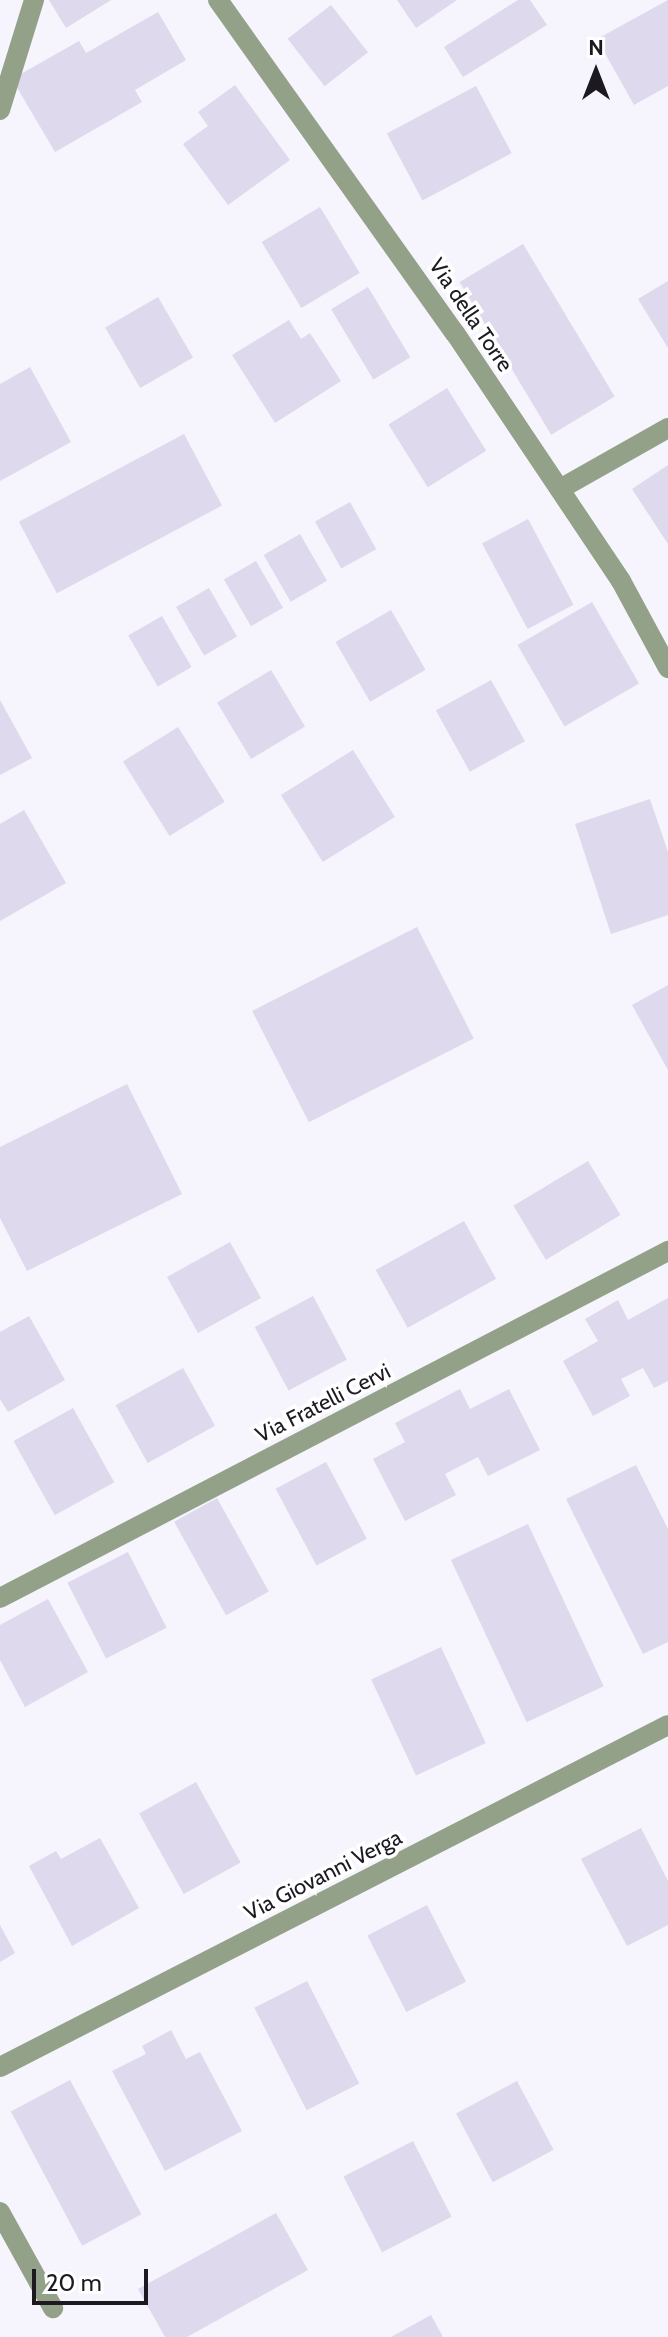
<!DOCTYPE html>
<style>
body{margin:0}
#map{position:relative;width:668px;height:2337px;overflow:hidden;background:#f6f4fc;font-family:Cabin,sans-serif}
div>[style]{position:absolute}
.building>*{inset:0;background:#ded9ec;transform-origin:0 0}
.minor>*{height:20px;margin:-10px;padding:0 10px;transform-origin:10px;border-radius:10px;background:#94a189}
span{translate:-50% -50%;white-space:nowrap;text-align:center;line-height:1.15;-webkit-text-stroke:7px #fff;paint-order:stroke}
.street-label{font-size:22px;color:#1c1a20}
.north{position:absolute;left:556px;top:32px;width:80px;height:80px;-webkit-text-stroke:6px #fff;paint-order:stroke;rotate:0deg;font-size:22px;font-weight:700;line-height:32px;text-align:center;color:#1c1a20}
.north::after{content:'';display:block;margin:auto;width:28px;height:36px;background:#1c1a20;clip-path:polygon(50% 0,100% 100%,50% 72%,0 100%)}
.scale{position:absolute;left:32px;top:2269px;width:116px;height:36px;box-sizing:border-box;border:4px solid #1c1a20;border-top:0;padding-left:10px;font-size:24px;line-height:28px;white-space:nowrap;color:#1c1a20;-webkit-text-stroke:6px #fff;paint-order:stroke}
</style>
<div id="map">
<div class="building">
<div style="clip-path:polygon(49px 0,111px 0,66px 28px)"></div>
<div style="clip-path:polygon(397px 0,457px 0,416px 28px)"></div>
<div style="clip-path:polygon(518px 0,530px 0,547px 25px,463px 77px,444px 47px)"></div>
<div style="clip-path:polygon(668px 0,668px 86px,634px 105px,597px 39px)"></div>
<div style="left:331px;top:5px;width:60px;height:55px;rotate:52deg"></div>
<div style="clip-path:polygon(158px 12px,186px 60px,135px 90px,142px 102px,55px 152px,12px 79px,79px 41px,86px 53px)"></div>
<div style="clip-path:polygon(235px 85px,290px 160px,228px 205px,183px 144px,208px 126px,198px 112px)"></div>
<div style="left:476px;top:86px;width:76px;height:101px;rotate:62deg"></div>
<div style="left:320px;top:207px;width:77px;height:68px;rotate:59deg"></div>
<div style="left:523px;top:244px;width:178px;height:74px;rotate:59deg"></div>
<div style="clip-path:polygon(668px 281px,668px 348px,638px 299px)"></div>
<div style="left:368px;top:287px;width:82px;height:43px;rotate:59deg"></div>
<div style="left:158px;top:297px;width:70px;height:61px;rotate:60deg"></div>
<div style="clip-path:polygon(289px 320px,301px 339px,310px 333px,341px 381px,275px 423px,232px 355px)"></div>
<div style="clip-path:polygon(30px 367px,71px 442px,0 481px,0 384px)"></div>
<div style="left:447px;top:388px;width:74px;height:69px;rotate:58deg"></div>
<div style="left:184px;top:434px;width:81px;height:187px;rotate:62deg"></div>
<div style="clip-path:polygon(668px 465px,668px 544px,632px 489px)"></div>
<div style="left:350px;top:502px;width:54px;height:40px;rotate:61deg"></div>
<div style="left:528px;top:519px;width:97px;height:52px;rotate:62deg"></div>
<div style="left:300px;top:534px;width:54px;height:42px;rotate:60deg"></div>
<div style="left:256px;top:561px;width:54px;height:37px;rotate:60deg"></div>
<div style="left:209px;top:588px;width:56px;height:38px;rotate:60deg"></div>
<div style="left:592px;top:602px;width:94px;height:86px;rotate:60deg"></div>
<div style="left:391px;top:610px;width:69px;height:64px;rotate:60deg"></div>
<div style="left:162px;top:616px;width:59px;height:39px;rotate:60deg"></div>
<div style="left:271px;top:670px;width:66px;height:63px;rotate:59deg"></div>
<div style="left:491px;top:680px;width:70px;height:63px;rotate:61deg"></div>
<div style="clip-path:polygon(0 700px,32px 758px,0 775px)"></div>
<div style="left:178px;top:727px;width:88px;height:65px;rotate:58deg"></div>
<div style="left:353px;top:750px;width:79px;height:85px;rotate:58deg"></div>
<div style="clip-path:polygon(650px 799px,668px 852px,668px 915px,611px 934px,575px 824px)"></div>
<div style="clip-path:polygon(24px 810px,66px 883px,0 921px,0 824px)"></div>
<div style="left:417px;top:927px;width:125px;height:185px;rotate:63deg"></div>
<div style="clip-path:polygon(668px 985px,668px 1070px,632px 1005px)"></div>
<div style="clip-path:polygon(127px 1084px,182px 1194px,27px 1271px,0 1218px,0 1147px)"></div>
<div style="left:588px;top:1161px;width:63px;height:87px;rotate:59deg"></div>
<div style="left:464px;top:1221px;width:66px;height:101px;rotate:61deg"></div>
<div style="left:230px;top:1242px;width:64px;height:72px;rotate:61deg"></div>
<div style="left:313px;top:1296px;width:72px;height:66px;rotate:62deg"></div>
<div style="clip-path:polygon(668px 1298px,668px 1381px,654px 1388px,643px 1368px,621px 1379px,630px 1396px,593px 1416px,563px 1361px,598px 1341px,585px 1319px,618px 1300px,628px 1320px)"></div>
<div style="clip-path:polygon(29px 1316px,65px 1380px,8px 1412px,0 1399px,0 1332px)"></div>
<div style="left:183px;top:1368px;width:66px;height:77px;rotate:61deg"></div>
<div style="clip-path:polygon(460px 1389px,470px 1409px,509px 1389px,540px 1450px,488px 1476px,478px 1457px,445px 1474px,456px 1495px,405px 1521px,373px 1459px,405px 1442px,395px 1423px)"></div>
<div style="left:73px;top:1408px;width:85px;height:68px;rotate:61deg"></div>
<div style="left:326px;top:1462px;width:87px;height:57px;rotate:62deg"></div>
<div style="clip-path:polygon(636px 1465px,668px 1529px,668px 1642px,643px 1654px,566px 1499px)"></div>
<div style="left:217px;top:1498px;width:107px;height:49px;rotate:61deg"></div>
<div style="left:528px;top:1524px;width:179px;height:85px;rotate:65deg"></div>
<div style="left:128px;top:1552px;width:85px;height:68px;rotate:63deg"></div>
<div style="clip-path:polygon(48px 1599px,88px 1672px,25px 1707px,0 1660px,0 1625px)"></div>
<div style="left:441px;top:1647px;width:106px;height:77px;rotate:65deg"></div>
<div style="left:196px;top:1782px;width:92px;height:65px;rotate:61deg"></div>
<div style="clip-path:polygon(641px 1828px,668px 1881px,668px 1925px,627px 1946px,581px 1859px)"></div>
<div style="clip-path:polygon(100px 1838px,139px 1908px,72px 1946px,29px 1866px,56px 1851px,61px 1859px)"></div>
<div style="left:427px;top:1905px;width:86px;height:67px;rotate:63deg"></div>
<div style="clip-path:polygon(0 1925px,15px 1953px,0 1962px)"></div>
<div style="left:307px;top:1981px;width:115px;height:59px;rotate:63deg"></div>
<div style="clip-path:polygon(171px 2030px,186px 2059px,200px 2052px,242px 2131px,165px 2171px,112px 2071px,146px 2054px,142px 2046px)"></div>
<div style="left:70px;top:2080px;width:152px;height:67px;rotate:62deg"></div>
<div style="left:517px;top:2081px;width:78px;height:69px;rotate:62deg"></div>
<div style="left:413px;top:2141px;width:85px;height:78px;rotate:63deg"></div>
<div style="clip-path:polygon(276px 2213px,308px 2270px,187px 2337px,165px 2337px,138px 2289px)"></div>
<div style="clip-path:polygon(431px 2315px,443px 2337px,391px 2337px)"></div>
</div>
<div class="minor">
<div style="left:218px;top:0;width:409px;rotate:54.6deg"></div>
<div style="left:455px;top:333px;width:298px;rotate:56.2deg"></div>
<div style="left:621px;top:581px;width:99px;rotate:61.6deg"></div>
<div style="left:0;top:110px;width:115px;rotate:-72.8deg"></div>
<div style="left:560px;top:489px;width:124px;rotate:-29.5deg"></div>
<div style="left:0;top:1598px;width:753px;rotate:-27.45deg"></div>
<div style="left:0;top:2067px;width:750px;rotate:-27.11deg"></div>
<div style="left:0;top:2212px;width:110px;rotate:61.1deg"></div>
</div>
<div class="street-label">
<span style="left:471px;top:315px;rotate:56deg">Via della Torre</span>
<span style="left:323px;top:1403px;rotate:-27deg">Via Fratelli Cervi</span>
<span style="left:323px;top:1875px;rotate:-27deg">Via Giovanni Verga</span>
</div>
<div class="north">N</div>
<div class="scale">20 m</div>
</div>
